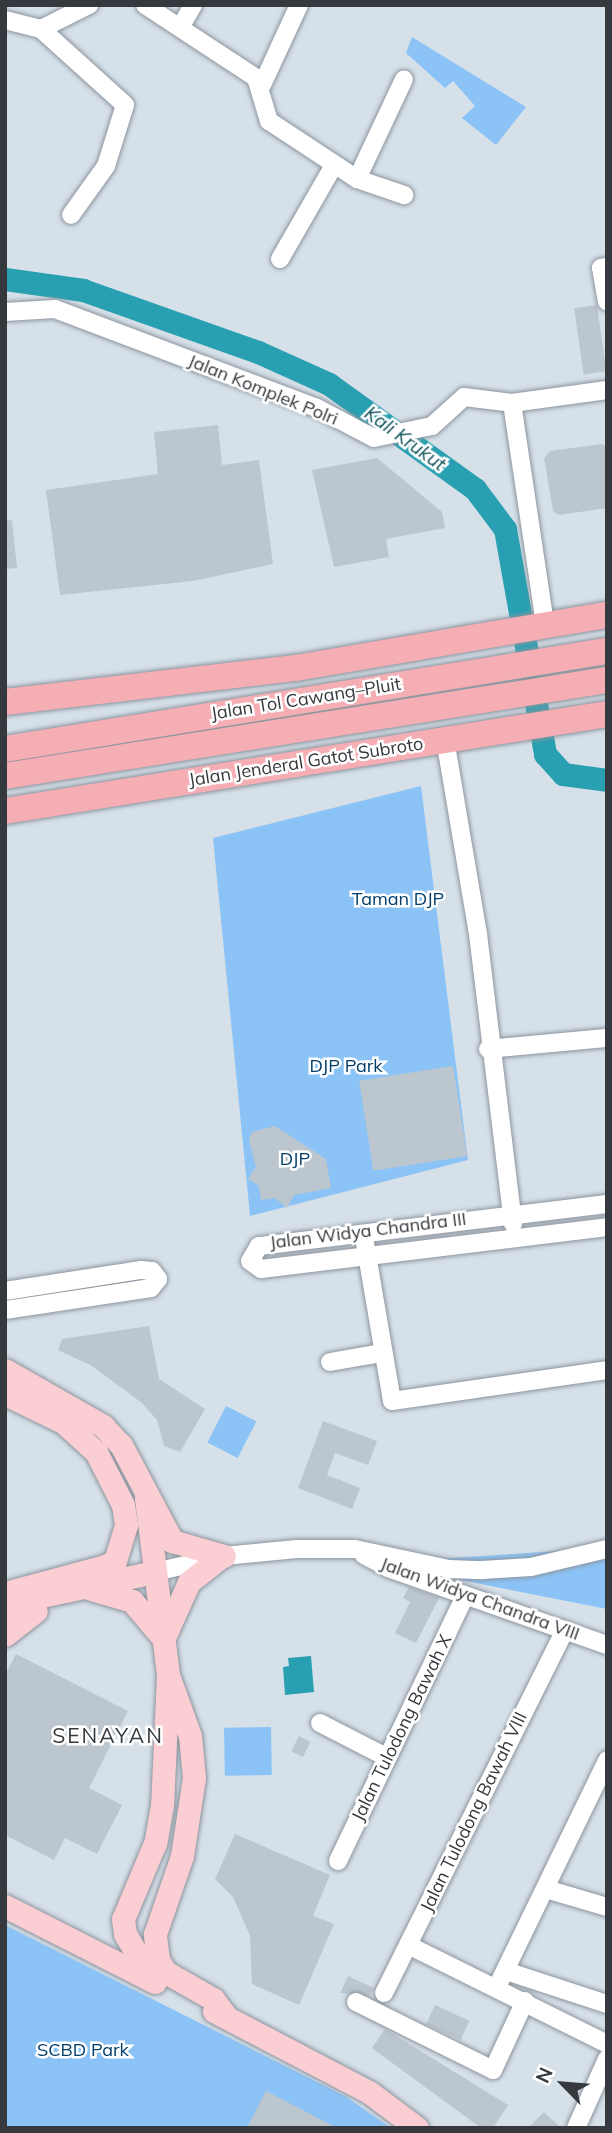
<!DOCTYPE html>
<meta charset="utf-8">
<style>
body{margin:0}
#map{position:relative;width:612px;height:2133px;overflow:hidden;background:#d6e0e9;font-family:Mulish,sans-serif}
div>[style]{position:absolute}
.green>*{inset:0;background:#8cc3f6;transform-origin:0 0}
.water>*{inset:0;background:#28a0b2}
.river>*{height:23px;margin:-11.5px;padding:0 11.5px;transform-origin:11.5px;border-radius:11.5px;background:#28a0b2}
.building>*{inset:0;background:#bcc6cf;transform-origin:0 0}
.roads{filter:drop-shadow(0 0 2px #8d959e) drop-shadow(0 0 2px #8d959e)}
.minor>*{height:18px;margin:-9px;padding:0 9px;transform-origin:9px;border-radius:9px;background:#fff}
.major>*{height:23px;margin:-11.5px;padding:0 11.5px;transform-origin:11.5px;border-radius:11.5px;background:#faced3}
.highway>*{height:26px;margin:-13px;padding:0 13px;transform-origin:13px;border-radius:13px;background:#f6aeb5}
span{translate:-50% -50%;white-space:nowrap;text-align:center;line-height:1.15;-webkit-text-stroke:5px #fff;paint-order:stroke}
.street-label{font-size:18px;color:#35393d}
.park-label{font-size:18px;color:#003e6a}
.water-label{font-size:19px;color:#12535c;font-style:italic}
.quarter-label{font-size:21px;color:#35393d;letter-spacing:2px}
.frame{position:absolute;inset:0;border:7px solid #35393d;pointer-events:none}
.north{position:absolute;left:528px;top:2049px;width:70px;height:70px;-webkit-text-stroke:5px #fff;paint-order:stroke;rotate:295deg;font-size:19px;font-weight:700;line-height:28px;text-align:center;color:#35393d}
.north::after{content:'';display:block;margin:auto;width:24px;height:32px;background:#35393d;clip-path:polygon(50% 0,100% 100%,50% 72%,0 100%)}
</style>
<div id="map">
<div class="green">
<div style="clip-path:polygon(412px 37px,526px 107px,496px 145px,462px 118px,475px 106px,453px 81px,445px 88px,406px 53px)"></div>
<div style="clip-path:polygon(421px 786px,468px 1160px,250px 1216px,213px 838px)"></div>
<div style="left:226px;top:1406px;width:34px;height:41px;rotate:27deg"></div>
<div style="clip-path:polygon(607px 1548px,607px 1609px,374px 1563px)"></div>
<div style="left:271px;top:1727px;width:48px;height:47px;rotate:89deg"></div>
<div style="clip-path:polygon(5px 1925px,345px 2096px,391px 2128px,5px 2128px)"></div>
</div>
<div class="water">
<div style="clip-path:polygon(311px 1656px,314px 1692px,285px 1695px,283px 1667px,289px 1666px,288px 1658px)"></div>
</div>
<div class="river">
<div style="left:5px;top:279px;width:79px;rotate:8deg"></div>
<div style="left:83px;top:290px;width:186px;rotate:19.5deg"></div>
<div style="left:258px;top:352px;width:78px;rotate:24.3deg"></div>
<div style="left:329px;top:384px;width:180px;rotate:35.7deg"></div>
<div style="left:475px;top:489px;width:50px;rotate:53.1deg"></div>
<div style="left:505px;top:529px;width:229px;rotate:79.9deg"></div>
<div style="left:545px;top:754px;width:27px;rotate:48deg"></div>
<div style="left:563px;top:774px;width:44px;rotate:7.8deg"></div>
</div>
<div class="building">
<div style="left:597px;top:305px;width:67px;height:23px;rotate:82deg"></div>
<div style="clip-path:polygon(218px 425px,222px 465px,259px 460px,273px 564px,193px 581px,60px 595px,46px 490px,158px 474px,154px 432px)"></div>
<div style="clip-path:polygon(602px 444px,607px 448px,607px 508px,559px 515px,553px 511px,544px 458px,550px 451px)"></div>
<div style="clip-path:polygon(377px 458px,442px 512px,445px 528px,386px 539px,389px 557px,334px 567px,312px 470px)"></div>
<div style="clip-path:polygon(12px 520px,17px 568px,5px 569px,5px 521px)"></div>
<div style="left:453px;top:1066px;width:91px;height:95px;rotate:81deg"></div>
<div style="clip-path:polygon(275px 1126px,326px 1159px,331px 1188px,294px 1195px,287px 1208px,275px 1198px,261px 1200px,259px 1186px,248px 1179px,256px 1167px,249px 1140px,252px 1132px)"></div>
<div style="clip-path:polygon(149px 1326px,159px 1379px,205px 1409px,180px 1452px,164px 1446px,157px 1420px,142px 1403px,92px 1366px,58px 1350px,62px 1339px)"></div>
<div style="clip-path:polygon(323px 1421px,377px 1441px,368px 1465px,335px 1453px,327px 1475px,360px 1488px,352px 1509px,298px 1488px)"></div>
<div style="clip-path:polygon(409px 1587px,439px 1598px,416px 1643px,395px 1633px,410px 1602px,403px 1598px)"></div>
<div style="clip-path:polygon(16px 1654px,128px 1711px,89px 1788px,122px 1805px,97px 1854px,65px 1838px,54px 1860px,5px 1835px,5px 1675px)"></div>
<div style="left:299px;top:1736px;width:13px;height:17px;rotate:27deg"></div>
<div style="clip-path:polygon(235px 1834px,330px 1875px,313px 1916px,334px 1924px,299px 2005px,252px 1984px,250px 1936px,233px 1897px,215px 1879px)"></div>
<div style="clip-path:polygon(348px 1976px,374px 1988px,370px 1996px,340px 1993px)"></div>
<div style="left:435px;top:2005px;width:38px;height:21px;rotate:25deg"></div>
<div style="clip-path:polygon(385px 2029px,508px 2105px,493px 2128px,481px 2128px,372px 2048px)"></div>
<div style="clip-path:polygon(266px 2091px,337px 2128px,247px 2128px)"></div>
<div style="clip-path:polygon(544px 2112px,561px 2128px,528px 2128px)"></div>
</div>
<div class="roads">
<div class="minor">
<div style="left:145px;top:5px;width:133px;rotate:33.3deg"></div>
<div style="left:256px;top:78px;width:45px;rotate:73.2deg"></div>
<div style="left:269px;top:121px;width:105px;rotate:33.4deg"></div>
<div style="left:357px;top:179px;width:110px;rotate:-64.8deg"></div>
<div style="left:5px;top:20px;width:37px;rotate:14deg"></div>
<div style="left:41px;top:29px;width:54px;rotate:-26.6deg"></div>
<div style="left:181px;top:26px;width:24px;rotate:-60deg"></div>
<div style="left:41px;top:29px;width:113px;rotate:42.1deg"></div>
<div style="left:125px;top:105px;width:64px;rotate:107.3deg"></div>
<div style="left:106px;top:166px;width:60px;rotate:125.5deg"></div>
<div style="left:262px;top:85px;width:88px;rotate:-65.2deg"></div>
<div style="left:357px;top:179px;width:50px;rotate:18.8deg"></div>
<div style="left:280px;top:259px;width:108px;rotate:-60.1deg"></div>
<div style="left:607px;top:267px;width:6px;rotate:171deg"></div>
<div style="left:601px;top:268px;width:34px;rotate:80deg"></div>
<div style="left:5px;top:312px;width:50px;rotate:-3.4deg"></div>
<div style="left:55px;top:309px;width:280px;rotate:20.7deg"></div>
<div style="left:317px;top:408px;width:64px;rotate:27.8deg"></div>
<div style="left:374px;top:438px;width:59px;rotate:-11.7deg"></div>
<div style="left:432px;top:426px;width:43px;rotate:-42.2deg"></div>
<div style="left:464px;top:397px;width:48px;rotate:7.1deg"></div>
<div style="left:512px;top:403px;width:96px;rotate:-7.8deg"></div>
<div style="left:512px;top:403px;width:224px;rotate:81.5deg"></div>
<div style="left:445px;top:739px;width:198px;rotate:80.4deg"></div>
<div style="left:478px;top:934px;width:292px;rotate:83.1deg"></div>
<div style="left:488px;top:1049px;width:120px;rotate:-5.3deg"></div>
<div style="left:607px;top:1204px;width:351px;rotate:173.1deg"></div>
<div style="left:259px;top:1246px;width:17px;rotate:121deg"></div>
<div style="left:250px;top:1261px;width:14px;rotate:36deg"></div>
<div style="left:261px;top:1269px;width:349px;rotate:-6.9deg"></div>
<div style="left:365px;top:1243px;width:160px;rotate:80.3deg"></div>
<div style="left:392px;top:1401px;width:217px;rotate:-8.2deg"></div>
<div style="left:5px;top:1291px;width:138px;rotate:-8.8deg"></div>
<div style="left:141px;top:1270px;width:11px;rotate:5deg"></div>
<div style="left:152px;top:1271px;width:10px;rotate:53deg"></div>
<div style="left:158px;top:1279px;width:11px;rotate:128deg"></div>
<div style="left:151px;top:1288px;width:148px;rotate:171.4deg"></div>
<div style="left:330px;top:1362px;width:53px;rotate:-9.8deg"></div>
<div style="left:364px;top:1555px;width:27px;rotate:28deg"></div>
<div style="left:388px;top:1568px;width:232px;rotate:19.4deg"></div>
<div style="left:155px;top:1572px;width:71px;rotate:-13.1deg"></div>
<div style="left:224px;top:1556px;width:73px;rotate:-5.5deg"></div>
<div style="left:297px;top:1549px;width:58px"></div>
<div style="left:355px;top:1549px;width:96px;rotate:12deg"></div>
<div style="left:449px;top:1569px;width:33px;rotate:2deg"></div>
<div style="left:482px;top:1570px;width:49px;rotate:-3.5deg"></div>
<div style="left:531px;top:1567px;width:78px;rotate:-13.3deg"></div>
<div style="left:320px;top:1723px;width:76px;rotate:27.2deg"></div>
<div style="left:338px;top:1861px;width:294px;rotate:-64.4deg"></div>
<div style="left:546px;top:1889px;width:64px;rotate:16.4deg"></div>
<div style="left:408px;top:1945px;width:222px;rotate:26.4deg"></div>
<div style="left:506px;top:1971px;width:106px;rotate:18.1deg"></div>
<div style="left:497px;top:1987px;width:252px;rotate:-64.1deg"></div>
<div style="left:384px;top:1993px;width:403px;rotate:-63.5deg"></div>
<div style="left:356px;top:2002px;width:153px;rotate:26.4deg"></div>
<div style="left:493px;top:2070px;width:76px;rotate:-65.1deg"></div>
<div style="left:576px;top:2128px;width:76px;rotate:-65.8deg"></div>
</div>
<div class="major">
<div style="left:5px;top:1370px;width:113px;rotate:29.7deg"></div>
<div style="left:103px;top:1426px;width:26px;rotate:47deg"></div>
<div style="left:121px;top:1445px;width:109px;rotate:62deg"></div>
<div style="left:172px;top:1541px;width:54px;rotate:16.1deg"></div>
<div style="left:5px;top:1394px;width:64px;rotate:25.8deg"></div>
<div style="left:63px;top:1422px;width:45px;rotate:42.3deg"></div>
<div style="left:96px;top:1452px;width:59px;rotate:63deg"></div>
<div style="left:123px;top:1505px;width:20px;rotate:81deg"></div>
<div style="left:126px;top:1525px;width:38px;rotate:107deg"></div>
<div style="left:115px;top:1561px;width:11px;rotate:153deg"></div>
<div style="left:105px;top:1566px;width:104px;rotate:164.9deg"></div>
<div style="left:146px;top:1498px;width:178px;rotate:82.9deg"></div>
<div style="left:168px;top:1675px;width:130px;rotate:92.6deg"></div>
<div style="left:162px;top:1805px;width:39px;rotate:100deg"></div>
<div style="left:155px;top:1843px;width:82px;rotate:112.8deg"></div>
<div style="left:123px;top:1919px;width:15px;rotate:82deg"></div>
<div style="left:125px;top:1934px;width:27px;rotate:59deg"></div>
<div style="left:139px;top:1957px;width:85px;rotate:29.6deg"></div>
<div style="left:213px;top:1999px;width:21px;rotate:53deg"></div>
<div style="left:91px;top:1589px;width:43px;rotate:16.3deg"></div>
<div style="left:132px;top:1601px;width:50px;rotate:49.9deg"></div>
<div style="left:5px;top:1615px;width:37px;rotate:-29deg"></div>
<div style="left:37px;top:1597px;width:121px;rotate:-12deg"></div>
<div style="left:166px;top:1633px;width:56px;rotate:-65.7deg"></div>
<div style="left:189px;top:1582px;width:42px;rotate:-38.2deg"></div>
<div style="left:5px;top:1635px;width:39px;rotate:-38deg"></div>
<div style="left:5px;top:1906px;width:168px;rotate:26.9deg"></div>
<div style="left:167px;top:1974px;width:17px;rotate:-123deg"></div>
<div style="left:158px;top:1960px;width:26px;rotate:-97deg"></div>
<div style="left:155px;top:1934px;width:83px;rotate:-70.9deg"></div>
<div style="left:182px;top:1856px;width:79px;rotate:-81.3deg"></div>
<div style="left:194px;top:1778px;width:42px;rotate:-95.4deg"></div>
<div style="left:190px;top:1736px;width:65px;rotate:-109.8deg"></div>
<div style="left:214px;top:2011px;width:175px;rotate:27.6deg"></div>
<div style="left:369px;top:2092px;width:60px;rotate:36.9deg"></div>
</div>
<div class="highway">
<div style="left:5px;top:702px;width:293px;rotate:-6.7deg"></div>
<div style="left:296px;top:668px;width:315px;rotate:-9.7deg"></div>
<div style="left:5px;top:749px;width:610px;rotate:-9.25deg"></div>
<div style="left:5px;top:776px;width:610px;rotate:-9.06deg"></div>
<div style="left:5px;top:811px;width:610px;rotate:-9.15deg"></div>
</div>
</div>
<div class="street-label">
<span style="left:263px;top:390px;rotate:22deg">Jalan Komplek Polri</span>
<span style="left:306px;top:699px;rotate:-9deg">Jalan Tol Cawang–Pluit</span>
<span style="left:306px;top:762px;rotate:-9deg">Jalan Jenderal Gatot Subroto</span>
<span style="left:368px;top:1231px;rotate:-7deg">Jalan Widya Chandra III</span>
<span style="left:480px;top:1599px;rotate:20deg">Jalan Widya Chandra VIII</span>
<span style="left:402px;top:1728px;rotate:-64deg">Jalan Tulodong Bawah X</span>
<span style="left:474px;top:1812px;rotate:-64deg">Jalan Tulodong Bawah VIII</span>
</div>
<div class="park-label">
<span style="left:398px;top:899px">Taman DJP</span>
<span style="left:346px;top:1066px">DJP Park</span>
<span style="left:295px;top:1159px">DJP</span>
<span style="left:83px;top:2050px">SCBD Park</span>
</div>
<div class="water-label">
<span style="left:405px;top:439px;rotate:36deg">Kali Krukut</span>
</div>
<div class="quarter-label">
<span style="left:108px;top:1735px">SENAYAN</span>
</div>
<div class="frame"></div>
<div class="north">N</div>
</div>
